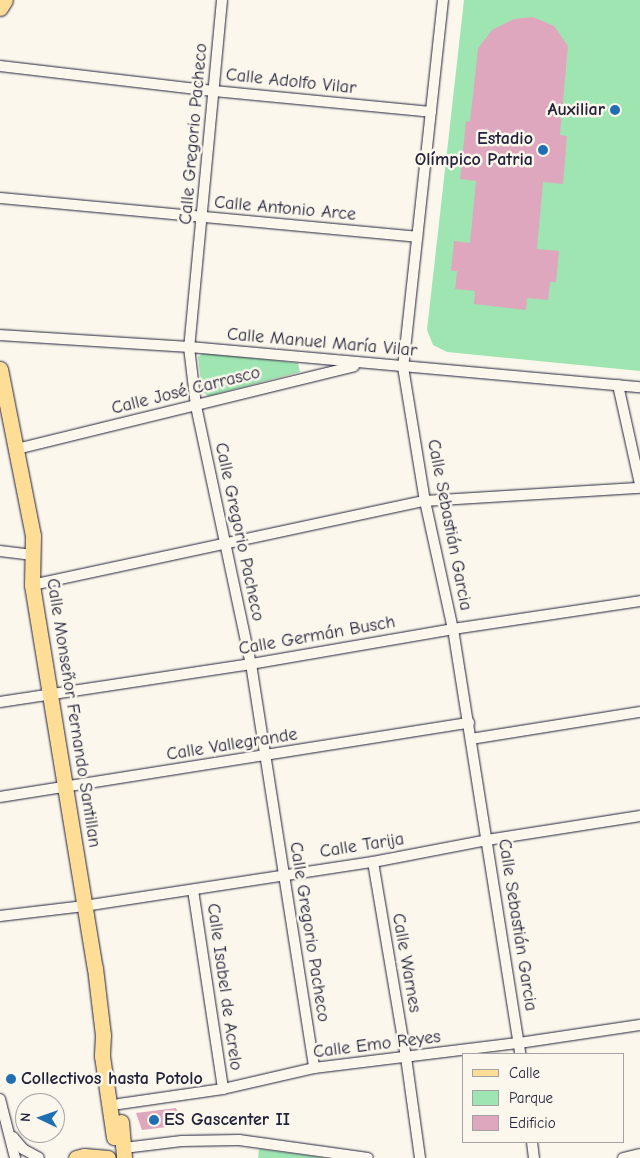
<!DOCTYPE html>
<meta charset="utf-8">
<style>
body{margin:0}
#map{position:relative;width:640px;height:1158px;overflow:hidden;background:#fbf7ec;font-family:"Comic Neue",sans-serif}
div>[style]{position:absolute}
.green>*{inset:0;background:#9fe5b2}
.building>*{inset:0;background:#dea7bd}
.roads{filter:drop-shadow(0 0 1px #22223b) drop-shadow(0 0 1px #22223b)}
.street>*{height:10px;margin:-5px;padding:0 5px;transform-origin:5px;border-radius:5px;background:#fbf7ec}
.primary>*{height:15px;margin:-7.5px;padding:0 7.5px;transform-origin:7.5px;border-radius:7.5px;background:#fedd96}
.dots>*{width:14px;height:14px;translate:-50% -50%;box-sizing:border-box;border:2px solid #fbf7ec;border-radius:50%}
span{translate:-50% -50%;white-space:nowrap;text-align:center;line-height:1.15;-webkit-text-stroke:5px #fbf7ec;paint-order:stroke}
.street-label{font-size:18px;color:#22223b}
.poi-label{font-size:18px;color:#22223b;font-weight:700}
.right{translate:-100% -50%;text-align:right}
.left{translate:0 -50%;text-align:left}
.legend{position:absolute;left:462px;top:1053px;width:162px;height:90px;box-sizing:border-box;background:#fbf7ec;border:1px solid #a4a2a5;margin:0;padding:6px 9px;list-style:none;font-size:15px;color:#22223b}
.legend li{display:flex;align-items:center;gap:10px;height:25px}
.legend b{width:25px;border:1px solid #a4a2a5}
.north{position:absolute;left:15px;top:1093px;width:50px;height:50px;box-sizing:border-box;background:#fbf7ec;border:1px solid #a4a2a5;border-radius:50%;rotate:273deg;font-size:14px;font-weight:700;line-height:20px;text-align:center;color:#22223b}
.north::after{content:'';display:block;margin:auto;width:18px;height:22px;background:#1f6fb2;clip-path:polygon(50% 0,100% 100%,50% 72%,0 100%)}
</style>
<div id="map">
<div class="green">
<div style="clip-path:polygon(464px 0,640px 0,640px 371px,447px 352px,433px 345px,427px 330px)"></div>
<div style="clip-path:polygon(203px 353px,298px 363px,300px 372px,208px 396px,202px 391px,198px 357px)"></div>
<div style="clip-path:polygon(259px 1149px,326px 1158px,258px 1158px)"></div>
</div>
<div class="building">
<div style="clip-path:polygon(533px 17px,554px 26px,568px 46px,560px 135px,567px 136px,563px 184px,543px 182px,537px 249px,559px 251px,556px 282px,550px 282px,548px 300px,527px 298px,526px 310px,474px 304px,475px 291px,455px 289px,457px 271px,451px 271px,454px 241px,470px 243px,476px 181px,460px 179px,466px 121px,470px 122px,478px 48px,492px 30px,514px 19px)"></div>
<div style="clip-path:polygon(176px 1108px,183px 1125px,142px 1130px,136px 1113px)"></div>
</div>
<div class="roads">
<div class="street">
<div style="left:222px;top:0;width:349px;rotate:95.4deg"></div>
<div style="left:189px;top:347px;width:59px;rotate:83.2deg"></div>
<div style="left:196px;top:406px;width:264px;rotate:78deg"></div>
<div style="left:251px;top:664px;width:409px;rotate:81.1deg"></div>
<div style="left:443px;top:0;width:369px;rotate:96.2deg"></div>
<div style="left:403px;top:367px;width:136px;rotate:80.7deg"></div>
<div style="left:425px;top:501px;width:131px;rotate:77.7deg"></div>
<div style="left:453px;top:629px;width:430px;rotate:81deg"></div>
<div style="left:0;top:66px;width:215px;rotate:6.7deg"></div>
<div style="left:214px;top:91px;width:218px;rotate:5.5deg"></div>
<div style="left:0;top:198px;width:419px;rotate:5.3deg"></div>
<div style="left:0;top:335px;width:189px;rotate:3.6deg"></div>
<div style="left:189px;top:347px;width:453px;rotate:5.1deg"></div>
<div style="left:618px;top:385px;width:101px;rotate:77.5deg"></div>
<div style="left:17px;top:449px;width:347px;rotate:-13.8deg"></div>
<div style="left:0;top:551px;width:33px;rotate:7deg"></div>
<div style="left:32px;top:585px;width:402px;rotate:-12.1deg"></div>
<div style="left:425px;top:501px;width:215px;rotate:-3.5deg"></div>
<div style="left:0;top:702px;width:254px;rotate:-8.6deg"></div>
<div style="left:251px;top:664px;width:205px;rotate:-9.8deg"></div>
<div style="left:453px;top:629px;width:189px;rotate:-8.5deg"></div>
<div style="left:471px;top:739px;width:171px;rotate:-9.1deg"></div>
<div style="left:0;top:797px;width:475px;rotate:-9deg"></div>
<div style="left:373px;top:862px;width:198px;rotate:80.4deg"></div>
<div style="left:406px;top:1057px;width:102px;rotate:82.1deg"></div>
<div style="left:193px;top:890px;width:201px;rotate:81.4deg"></div>
<div style="left:0;top:916px;width:85px;rotate:-6.8deg"></div>
<div style="left:84px;top:906px;width:292px;rotate:-8.7deg"></div>
<div style="left:373px;top:862px;width:116px;rotate:-10.9deg"></div>
<div style="left:487px;top:840px;width:155px;rotate:-8.9deg"></div>
<div style="left:0;top:1099px;width:61px;rotate:75.7deg"></div>
<div style="left:119px;top:1104px;width:105px;rotate:-8.2deg"></div>
<div style="left:223px;top:1089px;width:93px;rotate:-13deg"></div>
<div style="left:314px;top:1068px;width:207px;rotate:-7deg"></div>
<div style="left:519px;top:1043px;width:122px;rotate:-8.5deg"></div>
<div style="left:13px;top:1137px;width:16px;rotate:50deg"></div>
<div style="left:23px;top:1149px;width:18px;rotate:29deg"></div>
<div style="left:532px;top:1142px;width:16px;rotate:83deg"></div>
<div style="left:124px;top:1148px;width:58px;rotate:-6.9deg"></div>
<div style="left:182px;top:1141px;width:57px;rotate:-1deg"></div>
<div style="left:239px;top:1140px;width:130px;rotate:7.9deg"></div>
<div style="left:623px;top:1158px;width:17px;rotate:-13deg"></div>
</div>
<div class="primary">
<div style="left:0;top:8px;width:9px;rotate:-58deg"></div>
<div style="left:0;top:369px;width:170px;rotate:78.8deg"></div>
<div style="left:33px;top:536px;width:49px;rotate:91.2deg"></div>
<div style="left:32px;top:585px;width:388px;rotate:80.7deg"></div>
<div style="left:95px;top:968px;width:67px;rotate:83.2deg"></div>
<div style="left:103px;top:1035px;width:21px;rotate:93deg"></div>
<div style="left:102px;top:1056px;width:82px;rotate:81.6deg"></div>
<div style="left:121px;top:1122px;width:36px;rotate:85deg"></div>
<div style="left:76px;top:1158px;width:8px;rotate:-14deg"></div>
<div style="left:84px;top:1156px;width:24px;rotate:5deg"></div>
</div>
</div>
<div class="dots">
<div style="left:615px;top:110px;background:#1f6fb2"></div>
<div style="left:543px;top:150px;background:#1f6fb2"></div>
<div style="left:11px;top:1079px;background:#1f6fb2"></div>
<div style="left:154px;top:1120px;background:#1f6fb2"></div>
</div>
<div class="street-label">
<span style="left:291px;top:82px;rotate:6deg">Calle Adolfo Vilar</span>
<span style="left:194px;top:134px;rotate:-85deg">Calle Gregorio Pacheco</span>
<span style="left:285px;top:209px;rotate:5deg">Calle Antonio Arce</span>
<span style="left:322px;top:343px;rotate:5deg">Calle Manuel María Vilar</span>
<span style="left:186px;top:391px;rotate:-14deg">Calle José Carrasco</span>
<span style="left:449px;top:525px;rotate:79deg">Calle Sebastián Garcia</span>
<span style="left:239px;top:532px;rotate:78deg">Calle Gregorio Pacheco</span>
<span style="left:317px;top:636px;rotate:-10deg">Calle Germán Busch</span>
<span style="left:73px;top:713px;rotate:81deg">Calle Monseñor Fernando Santillan</span>
<span style="left:232px;top:745px;rotate:-9deg">Calle Vallegrande</span>
<span style="left:362px;top:846px;rotate:-9deg">Calle Tarija</span>
<span style="left:517px;top:925px;rotate:81deg">Calle Sebastián Garcia</span>
<span style="left:309px;top:932px;rotate:81deg">Calle Gregorio Pacheco</span>
<span style="left:406px;top:963px;rotate:80deg">Calle Warnes</span>
<span style="left:224px;top:987px;rotate:82deg">Calle Isabel de Acrelo</span>
<span style="left:377px;top:1045px;rotate:-7deg">Calle Emo Reyes</span>
</div>
<div class="poi-label">
<span class="right" style="left:605px;top:110px">Auxiliar</span>
<span class="right" style="left:533px;top:150px">Estadio<br>Olímpico Patria</span>
<span class="left" style="left:21px;top:1079px">Collectivos hasta Potolo</span>
<span class="left" style="left:164px;top:1120px">ES Gascenter II</span>
</div>
<ul class="legend">
<li><b style="height:6px;background:#fedd96"></b>Calle</li>
<li><b style="height:14px;background:#9fe5b2"></b>Parque</li>
<li><b style="height:14px;background:#dea7bd"></b>Edificio</li>
</ul>
<div class="north">N</div>
</div>
